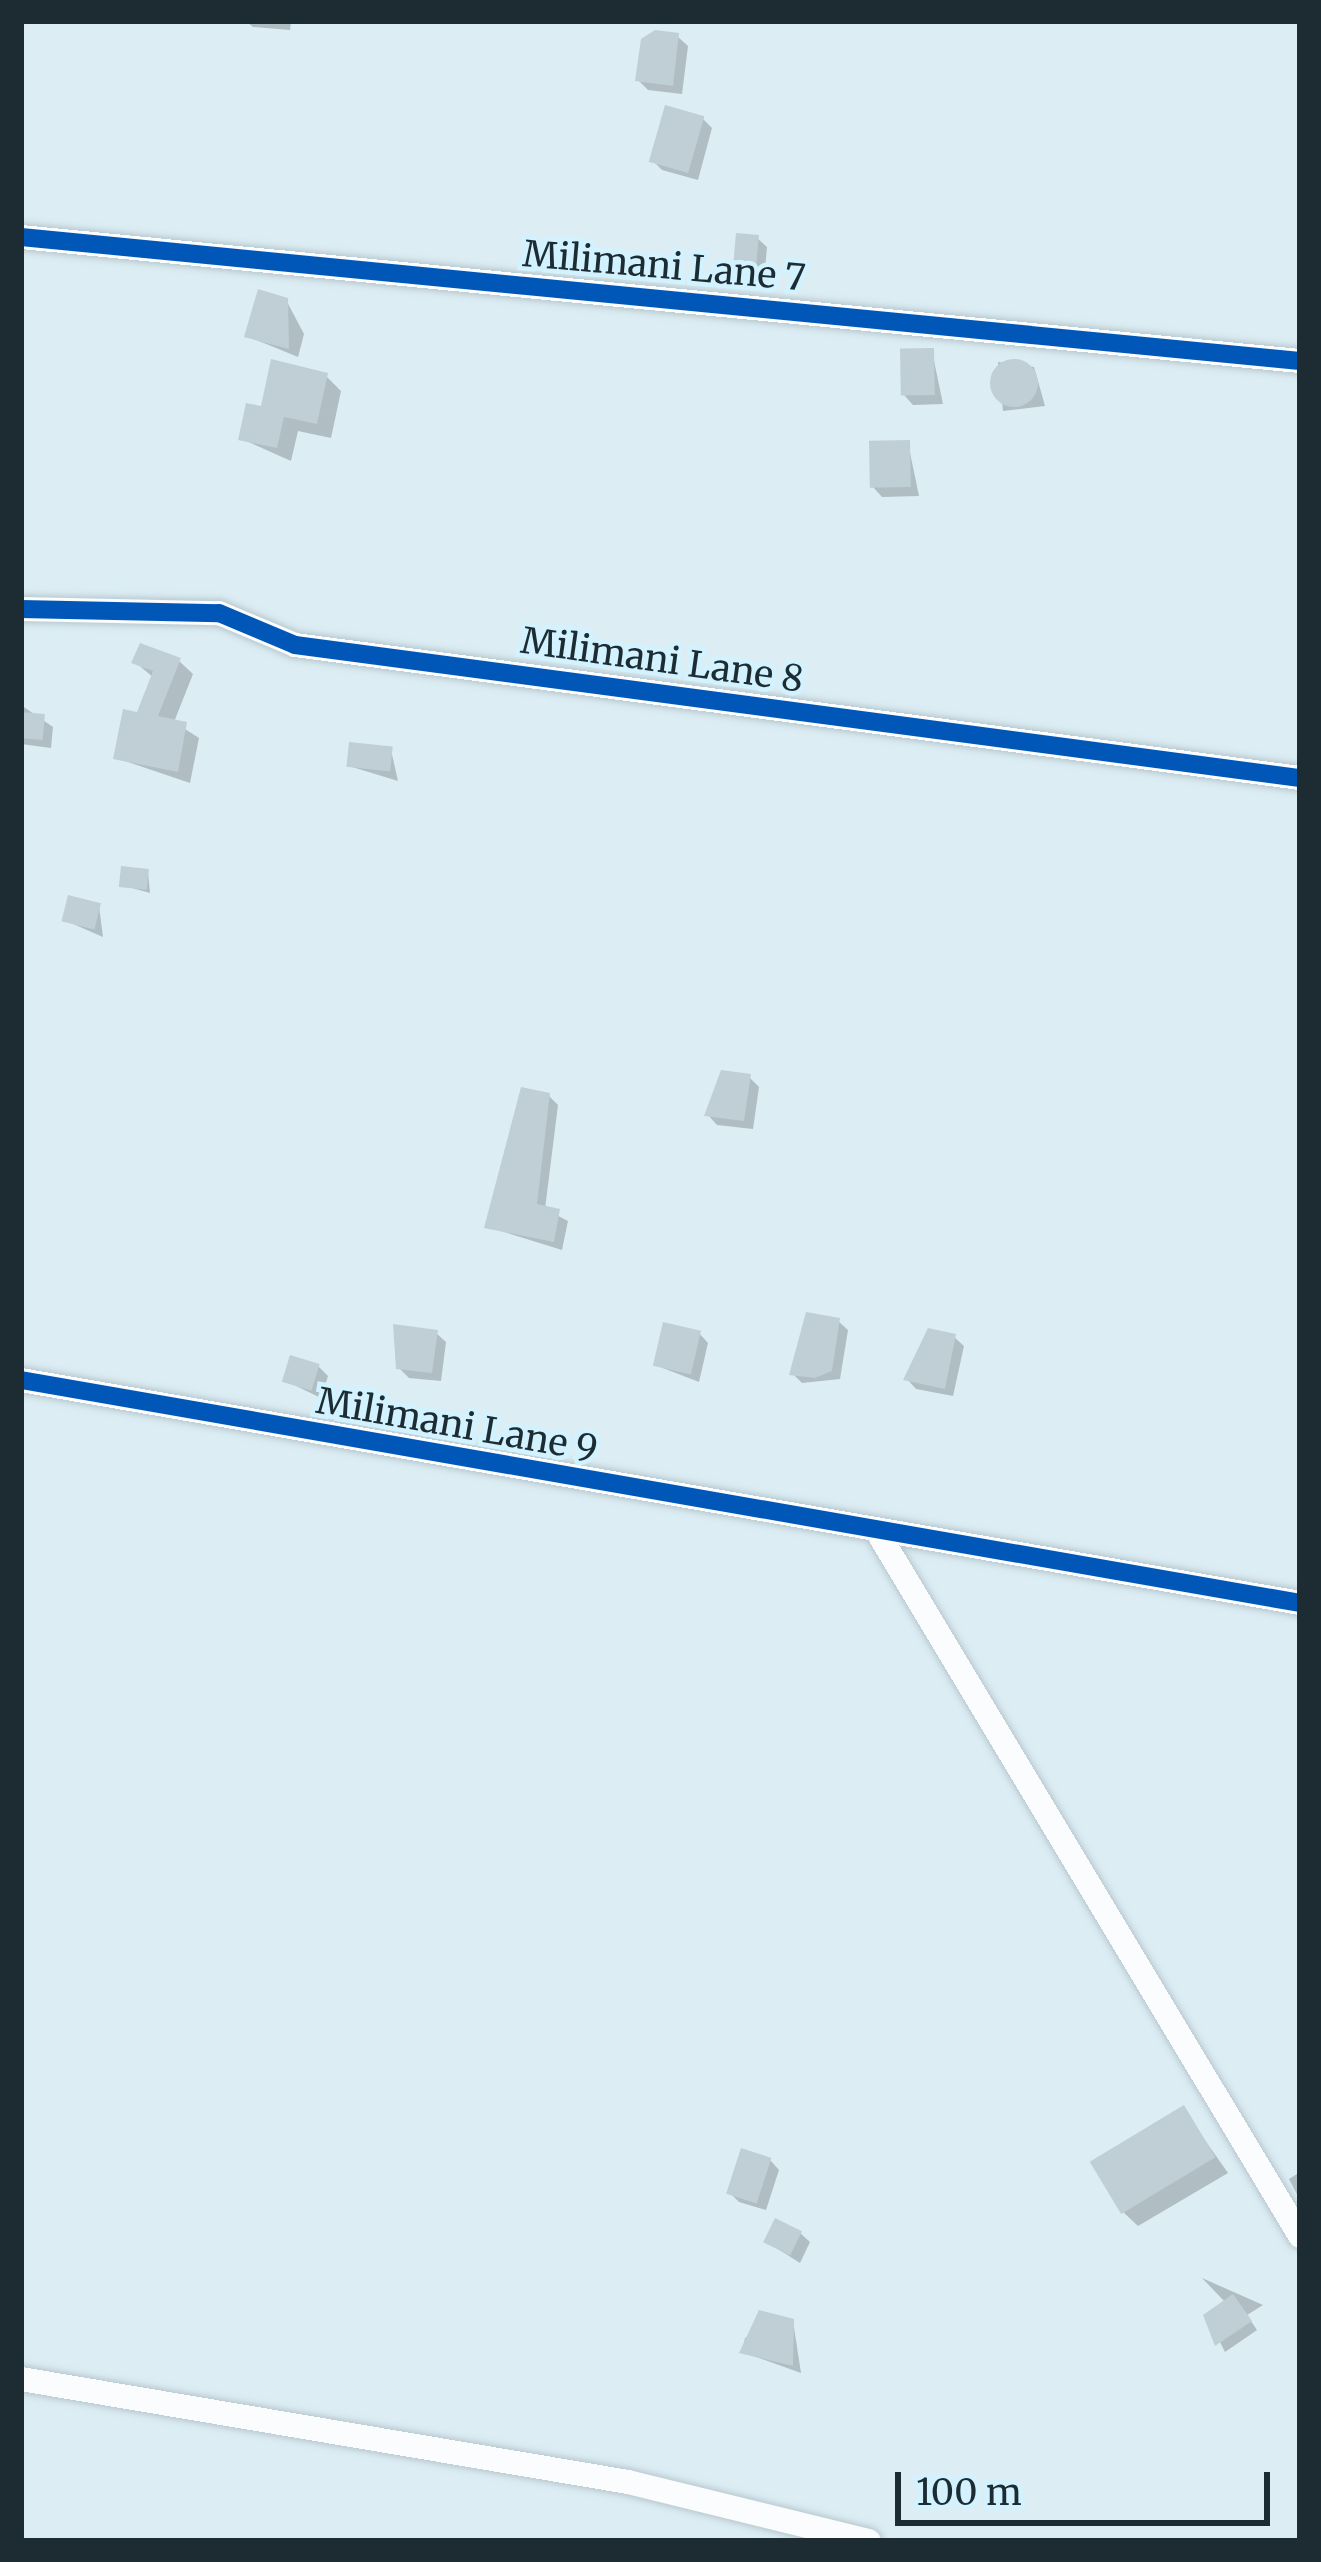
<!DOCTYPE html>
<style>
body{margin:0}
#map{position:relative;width:1321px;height:2562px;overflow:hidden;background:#dcedf4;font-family:Merriweather,serif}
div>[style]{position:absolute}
.shadow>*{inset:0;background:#0003}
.building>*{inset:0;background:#c0cfd5;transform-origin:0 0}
.round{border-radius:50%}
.roads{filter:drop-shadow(0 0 3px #b8c8ce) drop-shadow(0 0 3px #b8c8ce)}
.street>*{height:24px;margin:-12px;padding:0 12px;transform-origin:12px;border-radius:12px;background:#fafcfd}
.cycleway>*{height:18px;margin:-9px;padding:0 9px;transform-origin:9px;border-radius:9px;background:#0057b8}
span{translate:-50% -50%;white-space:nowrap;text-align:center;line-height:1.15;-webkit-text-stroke:9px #d1f2fe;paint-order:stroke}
.street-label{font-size:36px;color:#1c2c32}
.frame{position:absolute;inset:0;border:24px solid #1c2c32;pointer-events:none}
.scale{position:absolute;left:895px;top:2472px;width:375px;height:54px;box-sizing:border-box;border:6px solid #1c2c32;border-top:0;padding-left:15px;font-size:36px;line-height:42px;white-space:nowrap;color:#1c2c32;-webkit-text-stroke:9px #d1f2fe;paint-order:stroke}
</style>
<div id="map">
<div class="shadow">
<div style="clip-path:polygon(246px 21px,291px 21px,290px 30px,253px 27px)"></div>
<div style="clip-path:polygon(678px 37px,688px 46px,682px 94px,648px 90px,638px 80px)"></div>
<div style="clip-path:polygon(703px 119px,712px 128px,698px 180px,662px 170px,653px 161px)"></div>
<div style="clip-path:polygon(757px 238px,767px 247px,764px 279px,736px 268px)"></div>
<div style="clip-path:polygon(286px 300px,304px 334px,298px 357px,247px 336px)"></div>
<div style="clip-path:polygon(932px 351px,943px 404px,913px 405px,904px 395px)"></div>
<div style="clip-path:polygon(998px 362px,1034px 367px,1045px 406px,1003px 411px)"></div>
<div style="clip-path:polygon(326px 376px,341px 391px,331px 438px,298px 431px,291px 461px,242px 439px,263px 410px)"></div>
<div style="clip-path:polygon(908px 443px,919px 496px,882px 497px,873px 487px)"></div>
<div style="clip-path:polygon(179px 661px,193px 674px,174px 722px,199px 738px,190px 783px,116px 758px,154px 678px,135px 662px)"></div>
<div style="clip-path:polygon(21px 705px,53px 727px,51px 748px,21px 744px)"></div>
<div style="clip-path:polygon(391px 750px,398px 781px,349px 766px)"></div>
<div style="clip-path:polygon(148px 872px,150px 893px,121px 885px)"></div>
<div style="clip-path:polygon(99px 906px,103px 937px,64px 920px)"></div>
<div style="clip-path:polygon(749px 1077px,759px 1087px,753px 1129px,717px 1125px,708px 1115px)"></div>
<div style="clip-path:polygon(549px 1096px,558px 1105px,545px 1209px,568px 1221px,562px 1250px,488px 1227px)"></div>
<div style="clip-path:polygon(838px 1321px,848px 1330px,840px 1379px,802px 1383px,793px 1374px)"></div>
<div style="clip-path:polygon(436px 1333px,446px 1342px,441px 1381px,409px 1378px,399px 1368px)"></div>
<div style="clip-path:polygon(699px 1333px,708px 1343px,699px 1382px,655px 1365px)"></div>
<div style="clip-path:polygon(954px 1337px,964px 1346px,953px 1396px,916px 1389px,907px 1379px)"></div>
<div style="clip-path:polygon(318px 1366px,328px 1376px,321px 1398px,286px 1381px)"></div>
<div style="clip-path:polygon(1183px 2109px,1228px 2173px,1138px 2226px,1123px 2212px)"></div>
<div style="clip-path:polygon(770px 2160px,779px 2170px,766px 2210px,739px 2202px,730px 2193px)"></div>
<div style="clip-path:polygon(1300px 2172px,1300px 2200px,1289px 2179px)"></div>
<div style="clip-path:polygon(800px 2233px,810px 2242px,800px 2263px,767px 2242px)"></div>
<div style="clip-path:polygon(1202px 2278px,1263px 2305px,1247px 2315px,1257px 2330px,1225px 2352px,1207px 2316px,1226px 2303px)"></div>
<div style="clip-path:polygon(793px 2321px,801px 2373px,742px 2352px,745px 2338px)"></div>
</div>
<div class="building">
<div style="clip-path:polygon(655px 30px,679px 33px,673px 86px,635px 81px,641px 39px)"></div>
<div style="left:665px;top:105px;width:41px;height:59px;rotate:16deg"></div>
<div style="left:736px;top:233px;width:23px;height:36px;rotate:5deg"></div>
<div style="clip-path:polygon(258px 289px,288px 298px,289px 349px,244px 337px)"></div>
<div style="left:934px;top:348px;width:47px;height:34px;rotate:89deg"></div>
<div style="clip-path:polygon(271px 359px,328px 373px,317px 424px,284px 417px,277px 448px,238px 440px,246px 403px,261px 406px)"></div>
<div class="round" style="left:990px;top:359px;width:48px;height:48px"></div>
<div style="left:910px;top:440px;width:47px;height:41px;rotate:89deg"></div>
<div style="clip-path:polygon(140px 643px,181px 658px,158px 716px,187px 722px,178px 772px,113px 759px,123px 709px,137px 712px,153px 671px,131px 663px)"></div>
<div style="left:21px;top:712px;width:24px;height:26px;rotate:5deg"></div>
<div style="left:349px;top:742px;width:44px;height:25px;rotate:6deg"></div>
<div style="left:121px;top:866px;width:28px;height:21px;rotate:6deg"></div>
<div style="left:68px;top:895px;width:34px;height:27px;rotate:14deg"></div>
<div style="clip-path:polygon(721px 1070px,751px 1074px,744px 1121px,704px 1116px)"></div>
<div style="clip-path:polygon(521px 1087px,550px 1093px,537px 1204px,560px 1209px,554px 1242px,484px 1228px)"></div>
<div style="clip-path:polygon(806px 1312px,840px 1318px,832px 1371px,815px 1378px,789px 1375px)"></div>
<div style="left:663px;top:1322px;width:39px;height:45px;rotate:13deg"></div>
<div style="clip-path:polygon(393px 1324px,438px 1330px,432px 1373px,396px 1369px)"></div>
<div style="clip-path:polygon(928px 1328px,956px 1334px,945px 1389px,903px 1380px)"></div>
<div style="left:290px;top:1355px;width:31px;height:28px;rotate:17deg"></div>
<div style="left:1184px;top:2105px;width:61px;height:110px;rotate:59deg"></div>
<div style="left:741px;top:2148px;width:32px;height:48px;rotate:18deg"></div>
<div style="left:775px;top:2218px;width:30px;height:27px;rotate:26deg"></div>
<div style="clip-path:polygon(1233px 2294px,1252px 2321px,1215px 2346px,1203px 2315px)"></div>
<div style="clip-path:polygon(759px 2310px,794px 2319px,793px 2366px,739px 2353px)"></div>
</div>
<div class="roads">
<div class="street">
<div style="left:21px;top:237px;width:1285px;rotate:5.54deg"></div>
<div style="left:21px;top:609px;width:198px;rotate:1.2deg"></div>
<div style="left:219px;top:613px;width:82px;rotate:22.8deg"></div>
<div style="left:295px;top:645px;width:1014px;rotate:7.54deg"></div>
<div style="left:21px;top:1380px;width:1298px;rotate:9.89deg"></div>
<div style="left:881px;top:1538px;width:814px;rotate:59.02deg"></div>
<div style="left:21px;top:2379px;width:616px;rotate:9.63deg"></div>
<div style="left:628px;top:2482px;width:248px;rotate:13.8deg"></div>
</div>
</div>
<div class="cycleway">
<div style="left:21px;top:237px;width:1285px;rotate:5.54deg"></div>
<div style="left:21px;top:609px;width:198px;rotate:1.2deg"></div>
<div style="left:219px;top:613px;width:82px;rotate:22.8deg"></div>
<div style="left:295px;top:645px;width:1014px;rotate:7.54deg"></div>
<div style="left:21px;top:1380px;width:1298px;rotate:9.89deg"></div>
</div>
<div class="street-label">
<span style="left:664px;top:266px;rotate:5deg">Milimani Lane 7</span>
<span style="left:662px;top:660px;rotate:8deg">Milimani Lane 8</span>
<span style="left:457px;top:1425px;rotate:10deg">Milimani Lane 9</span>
</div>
<div class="frame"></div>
<div class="scale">100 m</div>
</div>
